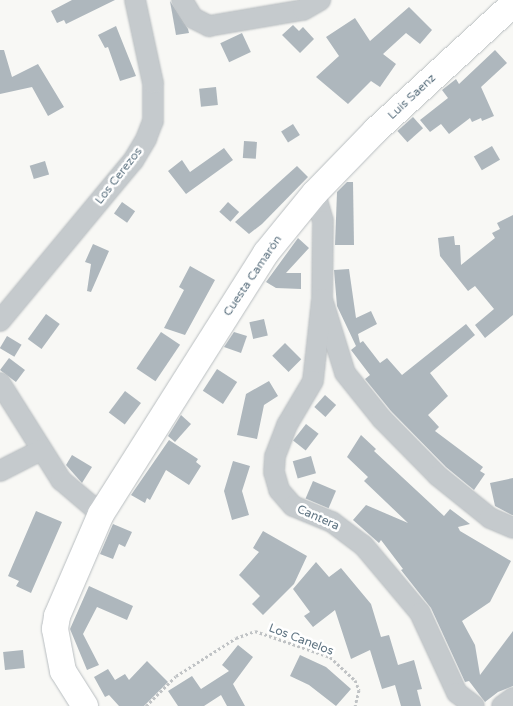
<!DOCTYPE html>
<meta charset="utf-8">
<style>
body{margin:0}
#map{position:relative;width:513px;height:706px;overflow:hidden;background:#f8f8f5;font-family:"Varela Round",sans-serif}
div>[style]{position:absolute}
.building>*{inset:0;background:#aeb7bd;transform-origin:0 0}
.path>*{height:3px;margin-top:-1.5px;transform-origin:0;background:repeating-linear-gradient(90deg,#c0c3c5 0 2.5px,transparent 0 5px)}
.roads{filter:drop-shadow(0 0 1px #b8bdc0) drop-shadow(0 0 1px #b8bdc0)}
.minor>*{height:20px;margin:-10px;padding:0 10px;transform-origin:10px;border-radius:10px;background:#c5cacd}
.major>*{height:26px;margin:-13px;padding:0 13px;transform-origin:13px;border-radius:13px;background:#fff}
span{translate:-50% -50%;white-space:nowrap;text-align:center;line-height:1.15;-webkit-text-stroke:5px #fff;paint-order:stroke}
.street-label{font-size:12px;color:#607583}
</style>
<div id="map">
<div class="building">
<div style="clip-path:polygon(72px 0,115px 0,66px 24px,64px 20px,57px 23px,51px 11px)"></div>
<div style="clip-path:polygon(170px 1px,188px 29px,189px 33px,176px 35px)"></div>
<div style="clip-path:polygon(409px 7px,432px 30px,420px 44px,406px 33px,383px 54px,396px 64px,380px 87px,371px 81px,348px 104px,316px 77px,339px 56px,326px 37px,355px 18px,370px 41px)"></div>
<div style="clip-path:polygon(293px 25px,299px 31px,303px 27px,314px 39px,300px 53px,282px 35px)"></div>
<div style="clip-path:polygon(116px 26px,136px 76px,120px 81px,108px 47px,105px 48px,98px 35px)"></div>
<div style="left:242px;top:33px;width:21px;height:24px;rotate:65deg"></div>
<div style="clip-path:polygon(0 50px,4px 50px,12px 77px,38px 64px,64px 107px,48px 116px,32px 87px,0 94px)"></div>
<div style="clip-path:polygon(495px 50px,507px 63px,481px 87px,494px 116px,482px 121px,481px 118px,472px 122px,470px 118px,449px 134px,441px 124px,430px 132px,420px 120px,448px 98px,442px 90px,456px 79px,459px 84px)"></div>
<div style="left:216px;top:87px;width:18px;height:17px;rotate:84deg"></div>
<div style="left:413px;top:117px;width:15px;height:21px;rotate:48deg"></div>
<div style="left:293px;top:124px;width:13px;height:14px;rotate:58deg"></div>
<div style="left:244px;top:141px;width:13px;height:17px;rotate:4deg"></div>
<div style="left:492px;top:146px;width:16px;height:21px;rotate:60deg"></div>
<div style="clip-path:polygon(224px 148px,233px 160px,186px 194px,168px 171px,182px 160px,190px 172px)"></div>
<div style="left:45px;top:161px;width:14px;height:16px;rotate:73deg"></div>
<div style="clip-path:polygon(297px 166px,308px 177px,262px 224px,249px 234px,235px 222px)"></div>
<div style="clip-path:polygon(347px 182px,353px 182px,354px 245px,335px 245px,337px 192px)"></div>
<div style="left:122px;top:202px;width:16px;height:14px;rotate:35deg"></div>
<div style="left:228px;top:202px;width:15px;height:13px;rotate:42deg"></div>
<div style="clip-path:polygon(513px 215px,513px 315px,485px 338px,475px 325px,494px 309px,475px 286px,468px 291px,440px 256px,438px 238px,454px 236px,455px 245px,460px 245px,461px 265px,495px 238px,492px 233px,500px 229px,497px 223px)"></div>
<div style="clip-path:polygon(298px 238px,309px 248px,286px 273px,301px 273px,301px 289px,276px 288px,266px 282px)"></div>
<div style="clip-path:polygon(93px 244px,109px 251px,91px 292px,87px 291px,91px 264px,85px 262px)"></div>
<div style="clip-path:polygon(190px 266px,215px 280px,185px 335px,164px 328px,184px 290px,179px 287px)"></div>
<div style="clip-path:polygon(349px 269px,356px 318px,371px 311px,377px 324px,358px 334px,360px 343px,363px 341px,380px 363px,387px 358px,402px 375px,466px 324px,475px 335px,430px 373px,448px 396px,428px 415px,439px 427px,435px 431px,483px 467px,480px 471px,485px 474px,474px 490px,446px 467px,391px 411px,365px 379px,370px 375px,351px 350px,356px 346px,337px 306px,334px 270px)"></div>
<div style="left:46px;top:314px;width:17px;height:31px;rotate:36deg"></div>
<div style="left:264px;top:319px;width:17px;height:15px;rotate:77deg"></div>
<div style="left:161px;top:332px;width:23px;height:44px;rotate:34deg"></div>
<div style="clip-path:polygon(234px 332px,247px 336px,241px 353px,224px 347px)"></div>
<div style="left:7px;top:336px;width:17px;height:14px;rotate:31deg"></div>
<div style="left:285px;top:343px;width:23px;height:18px;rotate:45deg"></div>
<div style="left:9px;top:358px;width:20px;height:15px;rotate:37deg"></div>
<div style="left:217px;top:369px;width:24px;height:26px;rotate:33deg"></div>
<div style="clip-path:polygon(269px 381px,278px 396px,264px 405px,257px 439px,237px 435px,246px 394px)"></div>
<div style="left:125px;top:391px;width:20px;height:27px;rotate:37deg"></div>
<div style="left:325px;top:395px;width:15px;height:16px;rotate:42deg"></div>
<div style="clip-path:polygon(181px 415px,191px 424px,175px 442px,168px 436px)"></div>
<div style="left:306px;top:424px;width:16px;height:21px;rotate:38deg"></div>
<div style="clip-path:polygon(361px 435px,376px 449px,374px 451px,444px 516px,450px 509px,470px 524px,458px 527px,460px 531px,511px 561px,490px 602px,462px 621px,475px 645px,480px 675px,513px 631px,513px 686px,498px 692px,485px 702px,469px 681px,465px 682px,431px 608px,401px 570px,403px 569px,381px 540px,379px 543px,353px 520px,366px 505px,408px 523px,364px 481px,368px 477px,347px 457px)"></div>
<div style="clip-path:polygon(169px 440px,198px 459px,196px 462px,201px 466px,189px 485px,166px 470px,150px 500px,147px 498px,145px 503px,131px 495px)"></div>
<div style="clip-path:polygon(72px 455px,92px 467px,82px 483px,66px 465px)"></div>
<div style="left:311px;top:456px;width:18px;height:19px;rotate:74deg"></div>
<div style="clip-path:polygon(233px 461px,250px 466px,242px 491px,249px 515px,232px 520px,224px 491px)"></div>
<div style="clip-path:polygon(513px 478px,513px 515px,512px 515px,495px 506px,490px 483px)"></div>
<div style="left:313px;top:481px;width:25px;height:19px;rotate:23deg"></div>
<div style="clip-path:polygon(36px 511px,62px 522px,31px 593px,16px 586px,19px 581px,8px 576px)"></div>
<div style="clip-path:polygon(113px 524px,132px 532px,125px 547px,119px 544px,113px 559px,100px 554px)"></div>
<div style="clip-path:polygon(263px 531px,307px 556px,294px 584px,263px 615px,252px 604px,260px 596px,239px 575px,259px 552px,253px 548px)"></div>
<div style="clip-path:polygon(316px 562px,329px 577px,341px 568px,371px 604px,381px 637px,389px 635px,398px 665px,414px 660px,422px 689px,417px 690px,421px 706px,401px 706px,395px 685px,382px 689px,370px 650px,351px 659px,335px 610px,313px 627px,304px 616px,310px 612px,293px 589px)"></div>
<div style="clip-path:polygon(89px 586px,133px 606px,127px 620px,97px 607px,83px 634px,99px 665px,87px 670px,70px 629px)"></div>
<div style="clip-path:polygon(238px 645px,253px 657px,233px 684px,245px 706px,227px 706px,221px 695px,204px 706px,178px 706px,168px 691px,192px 676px,201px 689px,229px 671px,222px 665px)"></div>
<div style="left:23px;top:650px;width:18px;height:20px;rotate:84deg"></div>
<div style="clip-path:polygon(300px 655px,326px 667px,351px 689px,336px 706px,309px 685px,290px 676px)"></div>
<div style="clip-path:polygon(147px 661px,168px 682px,144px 706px,119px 706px,109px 695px,105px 697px,94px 677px,108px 669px,115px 680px,125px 674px,129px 680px)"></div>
</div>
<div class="path">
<div style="left:146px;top:706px;width:42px;rotate:-45deg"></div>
<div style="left:176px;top:676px;width:71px;rotate:-32.3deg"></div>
<div style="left:236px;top:638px;width:20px;rotate:-20deg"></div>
<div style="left:255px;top:631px;width:79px;rotate:19.1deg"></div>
<div style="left:330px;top:657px;width:34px;rotate:43deg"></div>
<div style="left:355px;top:680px;width:11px;rotate:68deg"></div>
<div style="left:359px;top:690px;width:16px;rotate:104deg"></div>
</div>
<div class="roads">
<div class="minor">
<div style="left:182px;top:0;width:21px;rotate:59deg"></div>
<div style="left:193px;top:18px;width:18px;rotate:27deg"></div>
<div style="left:209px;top:26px;width:95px;rotate:-9.7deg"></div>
<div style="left:303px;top:10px;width:20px;rotate:-30deg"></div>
<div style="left:315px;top:193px;width:29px;rotate:74deg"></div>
<div style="left:323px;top:221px;width:78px;rotate:90.7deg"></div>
<div style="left:322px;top:299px;width:77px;rotate:72.7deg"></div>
<div style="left:345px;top:373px;width:59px;rotate:51.2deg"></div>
<div style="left:382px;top:419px;width:80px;rotate:45.5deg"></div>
<div style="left:438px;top:476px;width:67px;rotate:38.9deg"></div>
<div style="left:490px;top:518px;width:25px;rotate:23deg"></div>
<div style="left:322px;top:299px;width:82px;rotate:96.3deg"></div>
<div style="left:313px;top:381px;width:51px;rotate:120.6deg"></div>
<div style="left:287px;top:425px;width:34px;rotate:111deg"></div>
<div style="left:275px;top:457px;width:15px;rotate:94deg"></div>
<div style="left:274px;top:472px;width:19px;rotate:74deg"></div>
<div style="left:279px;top:490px;width:21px;rotate:49deg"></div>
<div style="left:293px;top:506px;width:42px;rotate:22.3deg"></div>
<div style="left:332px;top:522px;width:39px;rotate:37deg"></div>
<div style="left:363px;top:545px;width:89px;rotate:50deg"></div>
<div style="left:420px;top:613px;width:88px;rotate:65.2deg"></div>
<div style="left:457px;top:693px;width:21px;rotate:37deg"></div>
<div style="left:0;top:321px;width:208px;rotate:-50.3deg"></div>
<div style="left:133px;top:161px;width:26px;rotate:-59deg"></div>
<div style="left:146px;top:139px;width:19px;rotate:-69deg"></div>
<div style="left:153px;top:121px;width:38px;rotate:-90deg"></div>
<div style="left:153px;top:83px;width:85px;rotate:-102.2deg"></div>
<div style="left:0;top:383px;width:115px;rotate:57.8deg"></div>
<div style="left:61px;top:480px;width:52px;rotate:40.4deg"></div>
<div style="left:0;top:471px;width:46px;rotate:-27.1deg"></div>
<div style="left:502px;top:706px;width:14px;rotate:-36deg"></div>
</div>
<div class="major">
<div style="left:85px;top:706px;width:41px;rotate:-122.2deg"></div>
<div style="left:63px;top:671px;width:43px;rotate:-100.8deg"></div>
<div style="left:55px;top:629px;width:13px;rotate:-81deg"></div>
<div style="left:57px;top:616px;width:111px;rotate:-66.7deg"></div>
<div style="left:101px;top:514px;width:309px;rotate:-57.7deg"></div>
<div style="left:266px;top:253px;width:77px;rotate:-50.8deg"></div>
<div style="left:315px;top:193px;width:86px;rotate:-45.9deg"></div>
<div style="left:375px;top:131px;width:188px;rotate:-42.6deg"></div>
</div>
</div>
<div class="street-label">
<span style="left:412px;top:97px;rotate:-43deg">Luis Saenz</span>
<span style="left:119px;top:176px;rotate:-52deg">Los Cerezos</span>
<span style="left:253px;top:276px;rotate:-56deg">Cuesta Camarón</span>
<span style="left:318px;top:518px;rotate:24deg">Cantera</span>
<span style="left:301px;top:640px;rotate:21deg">Los Canelos</span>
</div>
</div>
